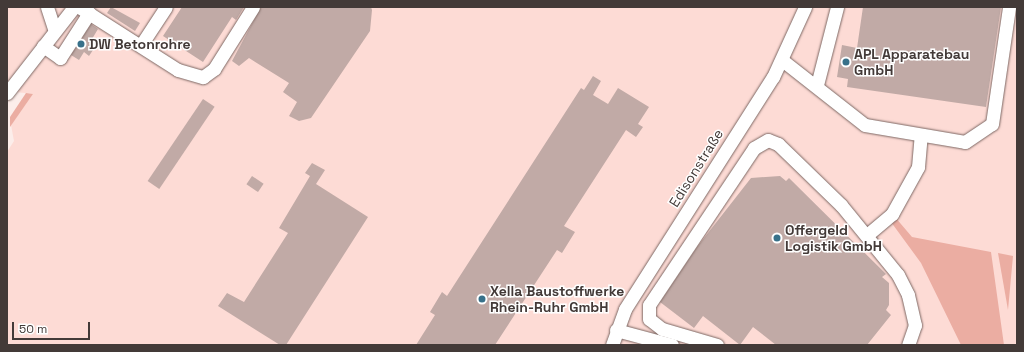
<!DOCTYPE html>
<meta charset="utf-8">
<style>
body{margin:0}
#map{position:relative;width:1024px;height:352px;overflow:hidden;background:#fcedea;font-family:"Space Grotesk",sans-serif}
div>[style]{position:absolute}
.built>*{inset:0;background:#fddbd5}
.green>*{inset:0;background:#ebada2}
.building>*{inset:0;background:#c1aaa6;transform-origin:0 0}
.roads{filter:drop-shadow(0 0 1px #7d6864) drop-shadow(0 0 1px #7d6864)}
.minor>*{height:13px;margin:-6.5px;padding:0 6.5px;transform-origin:6.5px;border-radius:6.5px;background:#fff}
.dots>*{width:11px;height:11px;translate:-50% -50%;box-sizing:border-box;border:2px solid #fff;border-radius:50%}
span{translate:-50% -50%;white-space:nowrap;text-align:center;line-height:1.15;-webkit-text-stroke:3px #fff;paint-order:stroke}
.poi-label{font-size:14px;color:#433a38;font-weight:700}
.left{translate:0 -50%;text-align:left}
.street-label{font-size:14px;color:#433a38}
.frame{position:absolute;inset:0;border:8px solid #433a38;pointer-events:none}
.scale{position:absolute;left:12px;top:322px;width:78px;height:18px;box-sizing:border-box;border:2px solid #433a38;border-top:0;padding-left:5px;font-size:12px;line-height:14px;white-space:nowrap;color:#433a38;-webkit-text-stroke:3px #fff;paint-order:stroke}
</style>
<div id="map">
<div class="built">
<div style="clip-path:polygon(7px 7px,1017px 7px,1017px 345px,7px 345px,7px 152px,14px 141px,11px 125px,33px 94px,7px 91px)"></div>
</div>
<div class="green">
<div style="clip-path:polygon(26px 93px,33px 94px,10px 127px,10px 117px)"></div>
<div style="clip-path:polygon(895px 217px,912px 237px,991px 252px,1004px 345px,961px 345px,921px 263px,891px 222px)"></div>
<div style="clip-path:polygon(998px 253px,1013px 256px,1008px 310px)"></div>
</div>
<div class="building">
<div style="clip-path:polygon(111px 7px,140px 23px,135px 31px,107px 13px)"></div>
<div style="clip-path:polygon(182px 7px,244px 7px,236px 20px,232px 17px,203px 62px,163px 36px)"></div>
<div style="clip-path:polygon(261px 7px,371px 7px,372px 10px,370px 31px,311px 118px,299px 121px,289px 116px,297px 102px,283px 92px,289px 83px,249px 58px,239px 66px,232px 61px)"></div>
<div style="clip-path:polygon(863px 7px,1001px 7px,986px 107px,847px 87px,848px 79px,837px 77px,842px 45px,857px 48px)"></div>
<div style="clip-path:polygon(91px 24px,98px 29px,89px 44px,95px 47px,89px 56px,84px 52px,79px 60px,71px 55px)"></div>
<div style="clip-path:polygon(593px 76px,601px 81px,593px 95px,608px 104px,618px 88px,649px 107px,638px 124px,643px 127px,636px 137px,626px 130px,564px 226px,575px 232px,562px 253px,557px 250px,495px 345px,416px 345px,435px 315px,430px 312px,442px 292px,447px 296px,581px 88px,584px 90px)"></div>
<div style="left:203px;top:99px;width:14px;height:99px;rotate:34deg"></div>
<div style="clip-path:polygon(312px 163px,325px 170px,316px 184px,368px 217px,286px 345px,280px 345px,218px 306px,227px 293px,244px 302px,288px 233px,279px 228px,310px 176px,305px 173px)"></div>
<div style="left:252px;top:176px;width:14px;height:10px;rotate:34deg"></div>
<div style="clip-path:polygon(780px 176px,786px 181px,789px 178px,886px 274px,882px 277px,889px 283px,889px 305px,886px 310px,891px 315px,867px 345px,776px 345px,753px 327px,740px 345px,703px 316px,694px 328px,660px 302px,697px 247px,751px 178px)"></div>
</div>
<div class="roads">
<div class="minor">
<div style="left:47px;top:7px;width:25px;rotate:72deg"></div>
<div style="left:79px;top:7px;width:117px;rotate:32.5deg"></div>
<div style="left:178px;top:70px;width:26px;rotate:16deg"></div>
<div style="left:203px;top:77px;width:14px;rotate:-36deg"></div>
<div style="left:214px;top:69px;width:73px;rotate:-57.8deg"></div>
<div style="left:141px;top:45px;width:45px;rotate:-56.7deg"></div>
<div style="left:43px;top:46px;width:21px;rotate:35deg"></div>
<div style="left:60px;top:58px;width:54px;rotate:-57.2deg"></div>
<div style="left:782px;top:60px;width:105px;rotate:38.1deg"></div>
<div style="left:865px;top:125px;width:101px;rotate:9.6deg"></div>
<div style="left:965px;top:142px;width:32px;rotate:-34deg"></div>
<div style="left:992px;top:124px;width:118px;rotate:-81.7deg"></div>
<div style="left:817px;top:85px;width:81px;rotate:-75.6deg"></div>
<div style="left:7px;top:93px;width:109px;rotate:-52.1deg"></div>
<div style="left:867px;top:235px;width:33px;rotate:-40deg"></div>
<div style="left:892px;top:214px;width:54px;rotate:-61deg"></div>
<div style="left:918px;top:167px;width:32px;rotate:-85deg"></div>
<div style="left:616px;top:330px;width:58px;rotate:15deg"></div>
<div style="left:612px;top:345px;width:38px;rotate:-70deg"></div>
<div style="left:625px;top:309px;width:275px;rotate:-57.5deg"></div>
<div style="left:773px;top:77px;width:77px;rotate:-65.4deg"></div>
<div style="left:717px;top:345px;width:57px;rotate:-163.8deg"></div>
<div style="left:662px;top:329px;width:16px;rotate:-142deg"></div>
<div style="left:649px;top:319px;width:14px;rotate:-90deg"></div>
<div style="left:649px;top:305px;width:189px;rotate:-56.2deg"></div>
<div style="left:754px;top:148px;width:16px;rotate:-30deg"></div>
<div style="left:768px;top:140px;width:11px;rotate:22deg"></div>
<div style="left:778px;top:144px;width:88px;rotate:44.1deg"></div>
<div style="left:841px;top:205px;width:90px;rotate:50.8deg"></div>
<div style="left:898px;top:275px;width:22px;rotate:63deg"></div>
<div style="left:908px;top:295px;width:31px;rotate:77deg"></div>
<div style="left:915px;top:325px;width:21px;rotate:109deg"></div>
</div>
</div>
<div class="dots">
<div style="left:81px;top:44px;background:#38718a"></div>
<div style="left:846px;top:62px;background:#38718a"></div>
<div style="left:777px;top:238px;background:#38718a"></div>
<div style="left:482px;top:299px;background:#38718a"></div>
</div>
<div class="poi-label">
<span class="left" style="left:89px;top:44px">DW Betonrohre</span>
<span class="left" style="left:854px;top:62px">APL Apparatebau<br>GmbH</span>
<span class="left" style="left:785px;top:238px">Offergeld<br>Logistik GmbH</span>
<span class="left" style="left:490px;top:299px">Xella Baustoffwerke<br>Rhein-Ruhr GmbH</span>
</div>
<div class="street-label">
<span style="left:696px;top:168px;rotate:-58deg">Edisonstraße</span>
</div>
<div class="frame"></div>
<div class="scale">50 m</div>
</div>
